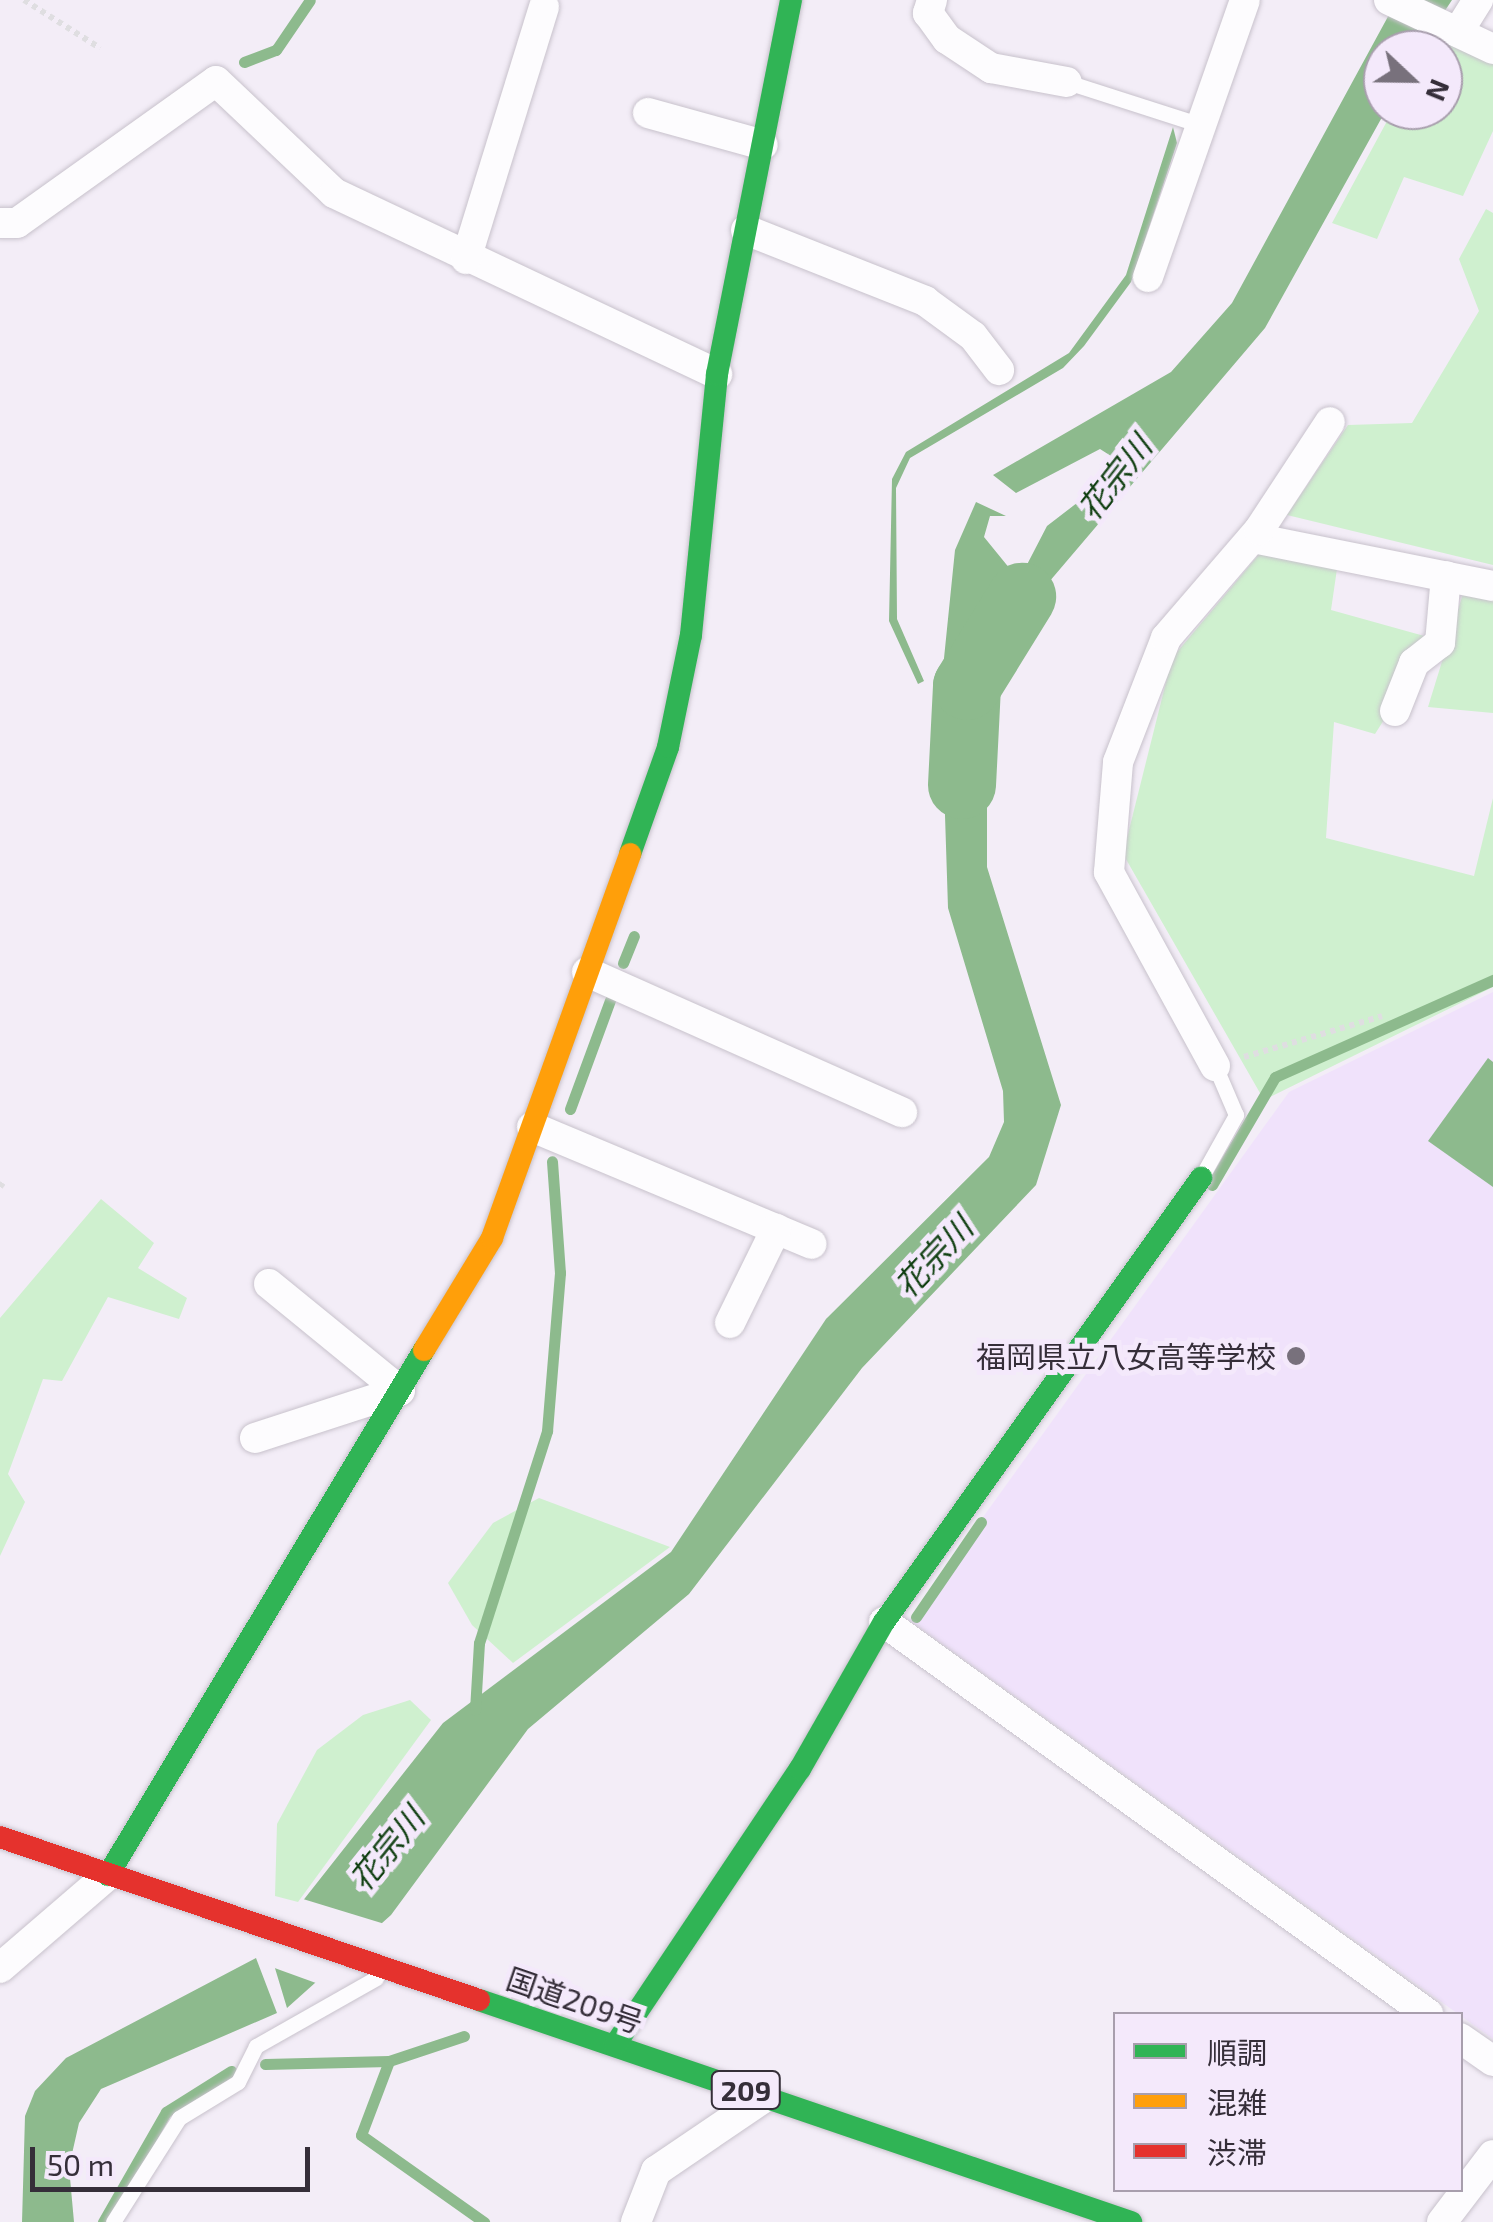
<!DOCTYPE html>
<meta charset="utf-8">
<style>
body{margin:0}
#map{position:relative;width:1493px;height:2222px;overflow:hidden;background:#f3edf7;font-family:"Exo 2","Noto Sans JP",sans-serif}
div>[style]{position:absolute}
.built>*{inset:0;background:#f0e2fb}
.green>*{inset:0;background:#cff0cf}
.water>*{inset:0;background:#8dba8d}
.pier>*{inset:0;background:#f3edf7}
.stream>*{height:11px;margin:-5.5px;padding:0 5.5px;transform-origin:5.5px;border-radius:5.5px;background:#8dba8d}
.river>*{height:68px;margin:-34px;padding:0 34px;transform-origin:34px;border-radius:34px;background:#8dba8d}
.path>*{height:6px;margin-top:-3px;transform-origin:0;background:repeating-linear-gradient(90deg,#dfdee1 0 5px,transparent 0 10px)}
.roads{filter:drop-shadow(0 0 2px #c8c2cc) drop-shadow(0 0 2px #c8c2cc)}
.lane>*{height:15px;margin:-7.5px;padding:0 7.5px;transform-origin:7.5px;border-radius:7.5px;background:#fdfcfe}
.street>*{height:30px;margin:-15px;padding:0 15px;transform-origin:15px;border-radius:15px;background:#fdfcfe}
.fast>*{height:22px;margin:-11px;padding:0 11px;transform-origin:11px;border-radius:11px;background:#30b455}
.slow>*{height:22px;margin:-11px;padding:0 11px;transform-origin:11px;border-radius:11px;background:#ff9f0a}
.jam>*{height:22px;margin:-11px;padding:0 11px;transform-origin:11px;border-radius:11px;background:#e5322d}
.dots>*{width:28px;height:28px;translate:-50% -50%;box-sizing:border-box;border:5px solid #f4e9fb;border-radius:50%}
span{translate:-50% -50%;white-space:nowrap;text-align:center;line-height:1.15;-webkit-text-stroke:10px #f4e9fb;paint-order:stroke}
.shield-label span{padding:2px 8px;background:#f4e9fb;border:2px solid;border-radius:8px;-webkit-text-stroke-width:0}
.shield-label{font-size:28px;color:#352e39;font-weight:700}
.poi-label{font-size:30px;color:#352e39}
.right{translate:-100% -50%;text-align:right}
.street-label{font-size:30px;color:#352e39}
.water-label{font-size:32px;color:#103f11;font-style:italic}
.legend{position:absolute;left:1113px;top:2012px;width:350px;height:180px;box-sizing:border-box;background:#f4e9fb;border:2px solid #a89ead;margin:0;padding:12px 18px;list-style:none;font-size:30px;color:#352e39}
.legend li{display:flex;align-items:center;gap:20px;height:50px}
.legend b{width:50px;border:2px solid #a89ead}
.north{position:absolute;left:1363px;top:30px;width:100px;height:100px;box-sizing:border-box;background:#f4e9fb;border:2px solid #a89ead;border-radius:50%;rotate:112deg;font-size:28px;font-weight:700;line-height:40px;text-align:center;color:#352e39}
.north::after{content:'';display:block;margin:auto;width:35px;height:45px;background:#78717c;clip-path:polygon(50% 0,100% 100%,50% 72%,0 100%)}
.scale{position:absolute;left:30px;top:2147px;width:280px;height:45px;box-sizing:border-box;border:5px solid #352e39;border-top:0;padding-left:12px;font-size:30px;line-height:35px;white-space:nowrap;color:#352e39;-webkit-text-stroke:8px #f4e9fb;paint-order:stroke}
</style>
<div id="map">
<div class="built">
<div style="clip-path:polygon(1493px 992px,1493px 2039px,909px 1620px,1289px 1092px)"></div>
</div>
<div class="green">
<div style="clip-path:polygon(1438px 37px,1493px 64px,1493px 131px,1463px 196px,1404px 177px,1377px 239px,1332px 223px,1393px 110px,1443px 110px,1443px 50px,1429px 50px)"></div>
<div style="clip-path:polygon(1486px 209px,1493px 213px,1493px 565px,1287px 515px,1348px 425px,1412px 423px,1479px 311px,1459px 259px)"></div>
<div style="clip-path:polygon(1261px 552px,1338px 562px,1331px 610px,1435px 639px,1375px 734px,1334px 722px,1326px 838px,1474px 876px,1493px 798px,1493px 987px,1264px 1100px,1123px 854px,1172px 658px)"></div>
<div style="clip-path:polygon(1465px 587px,1493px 593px,1493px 713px,1428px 707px)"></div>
<div style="clip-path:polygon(101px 1199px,154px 1243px,138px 1268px,187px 1298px,179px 1319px,108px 1297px,62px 1381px,43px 1379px,8px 1474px,25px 1502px,0 1556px,0 1318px)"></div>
<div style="clip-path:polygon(539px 1498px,670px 1547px,513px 1663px,472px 1625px,448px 1583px,493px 1523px)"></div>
<div style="clip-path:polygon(410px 1700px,431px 1720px,298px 1902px,275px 1896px,277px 1824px,317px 1750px,363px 1715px)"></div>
</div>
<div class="water">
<div style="clip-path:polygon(1397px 0,1452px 0,1419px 50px,1383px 50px,1386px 110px,1265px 328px,1049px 582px,992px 676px,943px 668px,955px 550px,976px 502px,1006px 516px,990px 516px,984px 537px,1019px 580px,1047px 526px,1086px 496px,1111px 456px,1100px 449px,1016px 493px,993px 475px,1171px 372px,1232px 303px)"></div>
<div style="clip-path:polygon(1173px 127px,1177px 143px,1131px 282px,1084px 346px,1063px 368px,910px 458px,896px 488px,897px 619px,924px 681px,918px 684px,889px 621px,892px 479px,906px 452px,1069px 353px,1126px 275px)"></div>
<div style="clip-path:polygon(941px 692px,987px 696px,987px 867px,1061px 1105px,1036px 1185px,862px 1368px,689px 1594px,528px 1729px,391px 1915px,287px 2008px,268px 1945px,443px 1723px,671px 1552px,826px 1319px,989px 1157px,1004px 1122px,1003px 1091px,948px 908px)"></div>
<div style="clip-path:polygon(1488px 1058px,1493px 1062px,1493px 1187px,1428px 1141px)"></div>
<div style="clip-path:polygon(256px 1958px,277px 2013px,101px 2089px,79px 2123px,69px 2167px,74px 2222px,22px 2222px,25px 2116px,35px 2091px,66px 2058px)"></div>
</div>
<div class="pier">
<div style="clip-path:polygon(303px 1899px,388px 1925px,327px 1987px,269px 1966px,263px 1946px)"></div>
</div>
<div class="stream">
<div style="left:244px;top:62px;width:34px;rotate:-21deg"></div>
<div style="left:276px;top:50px;width:60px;rotate:-55.8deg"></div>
<div style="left:623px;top:963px;width:29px;rotate:-68deg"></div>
<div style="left:570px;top:1109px;width:116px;rotate:-69.8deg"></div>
<div style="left:1212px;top:1185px;width:125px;rotate:-59.7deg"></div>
<div style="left:1275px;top:1077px;width:239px;rotate:-24deg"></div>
<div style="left:916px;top:1617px;width:115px;rotate:-55.6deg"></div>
<div style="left:475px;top:1710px;width:67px;rotate:-86.6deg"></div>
<div style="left:479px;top:1643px;width:223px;rotate:-72.2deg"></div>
<div style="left:547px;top:1431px;width:159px;rotate:-85.3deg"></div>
<div style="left:560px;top:1273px;width:112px;rotate:-94.1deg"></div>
<div style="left:389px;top:2061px;width:79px;rotate:110.7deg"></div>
<div style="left:361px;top:2135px;width:151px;rotate:35.3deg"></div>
<div style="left:265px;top:2064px;width:124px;rotate:-1.4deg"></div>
<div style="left:389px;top:2061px;width:79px;rotate:-18.4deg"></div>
<div style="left:103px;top:2222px;width:127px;rotate:-60.2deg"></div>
<div style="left:166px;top:2112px;width:77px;rotate:-32.2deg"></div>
</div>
<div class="river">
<div style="left:962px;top:785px;width:99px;rotate:-87.1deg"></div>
<div style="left:967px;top:686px;width:105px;rotate:-58.3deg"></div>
</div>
<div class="path">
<div style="left:24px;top:0;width:90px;rotate:32.3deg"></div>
<div style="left:1244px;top:1057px;width:144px;rotate:-16.5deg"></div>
<div style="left:0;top:1187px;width:5px;rotate:-53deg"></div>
</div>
<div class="roads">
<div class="lane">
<div style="left:1067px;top:82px;width:134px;rotate:17.8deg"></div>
<div style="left:1203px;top:1174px;width:68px;rotate:-60.8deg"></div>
<div style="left:1236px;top:1115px;width:53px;rotate:-113.2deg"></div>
<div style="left:113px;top:2222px;width:123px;rotate:-57.6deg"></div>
<div style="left:179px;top:2118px;width:69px;rotate:-31.4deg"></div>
<div style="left:238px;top:2082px;width:40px;rotate:-63.4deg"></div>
<div style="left:256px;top:2046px;width:138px;rotate:-29.5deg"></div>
</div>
<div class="street">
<div style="left:932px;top:0;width:14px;rotate:107deg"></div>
<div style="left:928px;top:13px;width:32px;rotate:54deg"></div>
<div style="left:947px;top:39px;width:53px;rotate:33.4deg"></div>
<div style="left:991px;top:68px;width:77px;rotate:10.4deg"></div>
<div style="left:1389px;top:0;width:115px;rotate:25.2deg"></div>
<div style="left:1458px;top:32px;width:38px;rotate:-58deg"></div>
<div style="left:648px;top:113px;width:119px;rotate:15.5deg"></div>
<div style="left:0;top:223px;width:17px"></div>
<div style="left:17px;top:223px;width:244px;rotate:-35.5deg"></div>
<div style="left:216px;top:81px;width:163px;rotate:43.5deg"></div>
<div style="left:334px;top:193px;width:424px;rotate:25.3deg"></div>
<div style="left:746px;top:230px;width:193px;rotate:21.6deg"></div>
<div style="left:925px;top:301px;width:59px;rotate:36.1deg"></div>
<div style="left:973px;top:336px;width:43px;rotate:52.6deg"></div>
<div style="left:466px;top:259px;width:264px;rotate:-72.8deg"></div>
<div style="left:1148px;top:277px;width:293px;rotate:-70.7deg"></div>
<div style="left:1253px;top:538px;width:245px;rotate:11.3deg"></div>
<div style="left:1395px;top:711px;width:52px;rotate:-68.4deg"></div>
<div style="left:1414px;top:663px;width:33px;rotate:-38deg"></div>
<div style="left:1440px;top:643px;width:67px;rotate:-84.9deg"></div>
<div style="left:587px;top:972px;width:345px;rotate:24deg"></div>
<div style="left:1215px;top:1066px;width:221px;rotate:-118.7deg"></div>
<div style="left:1109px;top:872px;width:110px;rotate:-85.3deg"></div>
<div style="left:1118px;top:762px;width:133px;rotate:-68.8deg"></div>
<div style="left:1166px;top:638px;width:143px;rotate:-49.3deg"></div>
<div style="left:1259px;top:530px;width:129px;rotate:-56.7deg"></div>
<div style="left:532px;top:1127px;width:303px;rotate:22.7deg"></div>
<div style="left:269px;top:1284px;width:169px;rotate:39.2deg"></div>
<div style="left:730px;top:1323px;width:105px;rotate:-63.9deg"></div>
<div style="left:255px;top:1438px;width:152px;rotate:-18deg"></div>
<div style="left:884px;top:1622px;width:671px;rotate:35.78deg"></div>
<div style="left:0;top:1968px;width:143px;rotate:-40.7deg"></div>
<div style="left:1460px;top:2038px;width:40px;rotate:34.9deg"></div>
<div style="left:636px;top:2222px;width:55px;rotate:-68.6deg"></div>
<div style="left:656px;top:2171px;width:132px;rotate:-34.2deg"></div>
<div style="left:1442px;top:2222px;width:84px;rotate:-52.7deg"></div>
</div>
<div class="fast">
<div style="left:630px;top:854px;width:114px;rotate:-70.4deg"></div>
<div style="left:668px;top:747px;width:114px;rotate:-78.4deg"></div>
<div style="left:691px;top:635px;width:262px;rotate:-84.3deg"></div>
<div style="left:717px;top:374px;width:381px;rotate:-78.8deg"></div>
<div style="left:108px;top:1875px;width:613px;rotate:-58.96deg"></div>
<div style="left:479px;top:2000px;width:689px;rotate:18.8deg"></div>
<div style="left:615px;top:2045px;width:332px;rotate:-56.2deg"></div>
<div style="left:800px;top:1769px;width:169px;rotate:-60.3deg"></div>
<div style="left:884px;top:1622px;width:546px;rotate:-54.47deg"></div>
</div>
<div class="slow">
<div style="left:424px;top:1350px;width:131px;rotate:-58.7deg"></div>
<div style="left:492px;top:1238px;width:408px;rotate:-70.2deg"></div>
</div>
<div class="jam">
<div style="left:0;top:1837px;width:506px;rotate:18.79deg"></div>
</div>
</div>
<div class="dots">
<div style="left:1296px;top:1356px;background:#78717c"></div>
</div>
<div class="shield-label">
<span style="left:746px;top:2090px">209</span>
</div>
<div class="poi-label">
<span class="right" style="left:1276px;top:1356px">福岡県立八女高等学校</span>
</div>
<div class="street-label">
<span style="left:575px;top:2000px;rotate:19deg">国道209号</span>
</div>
<div class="water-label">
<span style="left:1114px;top:477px;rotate:-52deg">花宗川</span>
<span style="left:933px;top:1256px;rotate:-47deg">花宗川</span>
<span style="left:386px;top:1848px;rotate:-51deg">花宗川</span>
</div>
<ul class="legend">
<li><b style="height:12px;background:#30b455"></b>順調</li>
<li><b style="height:12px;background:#ff9f0a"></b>混雑</li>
<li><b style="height:12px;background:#e5322d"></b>渋滞</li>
</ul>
<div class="north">N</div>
<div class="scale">50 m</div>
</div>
